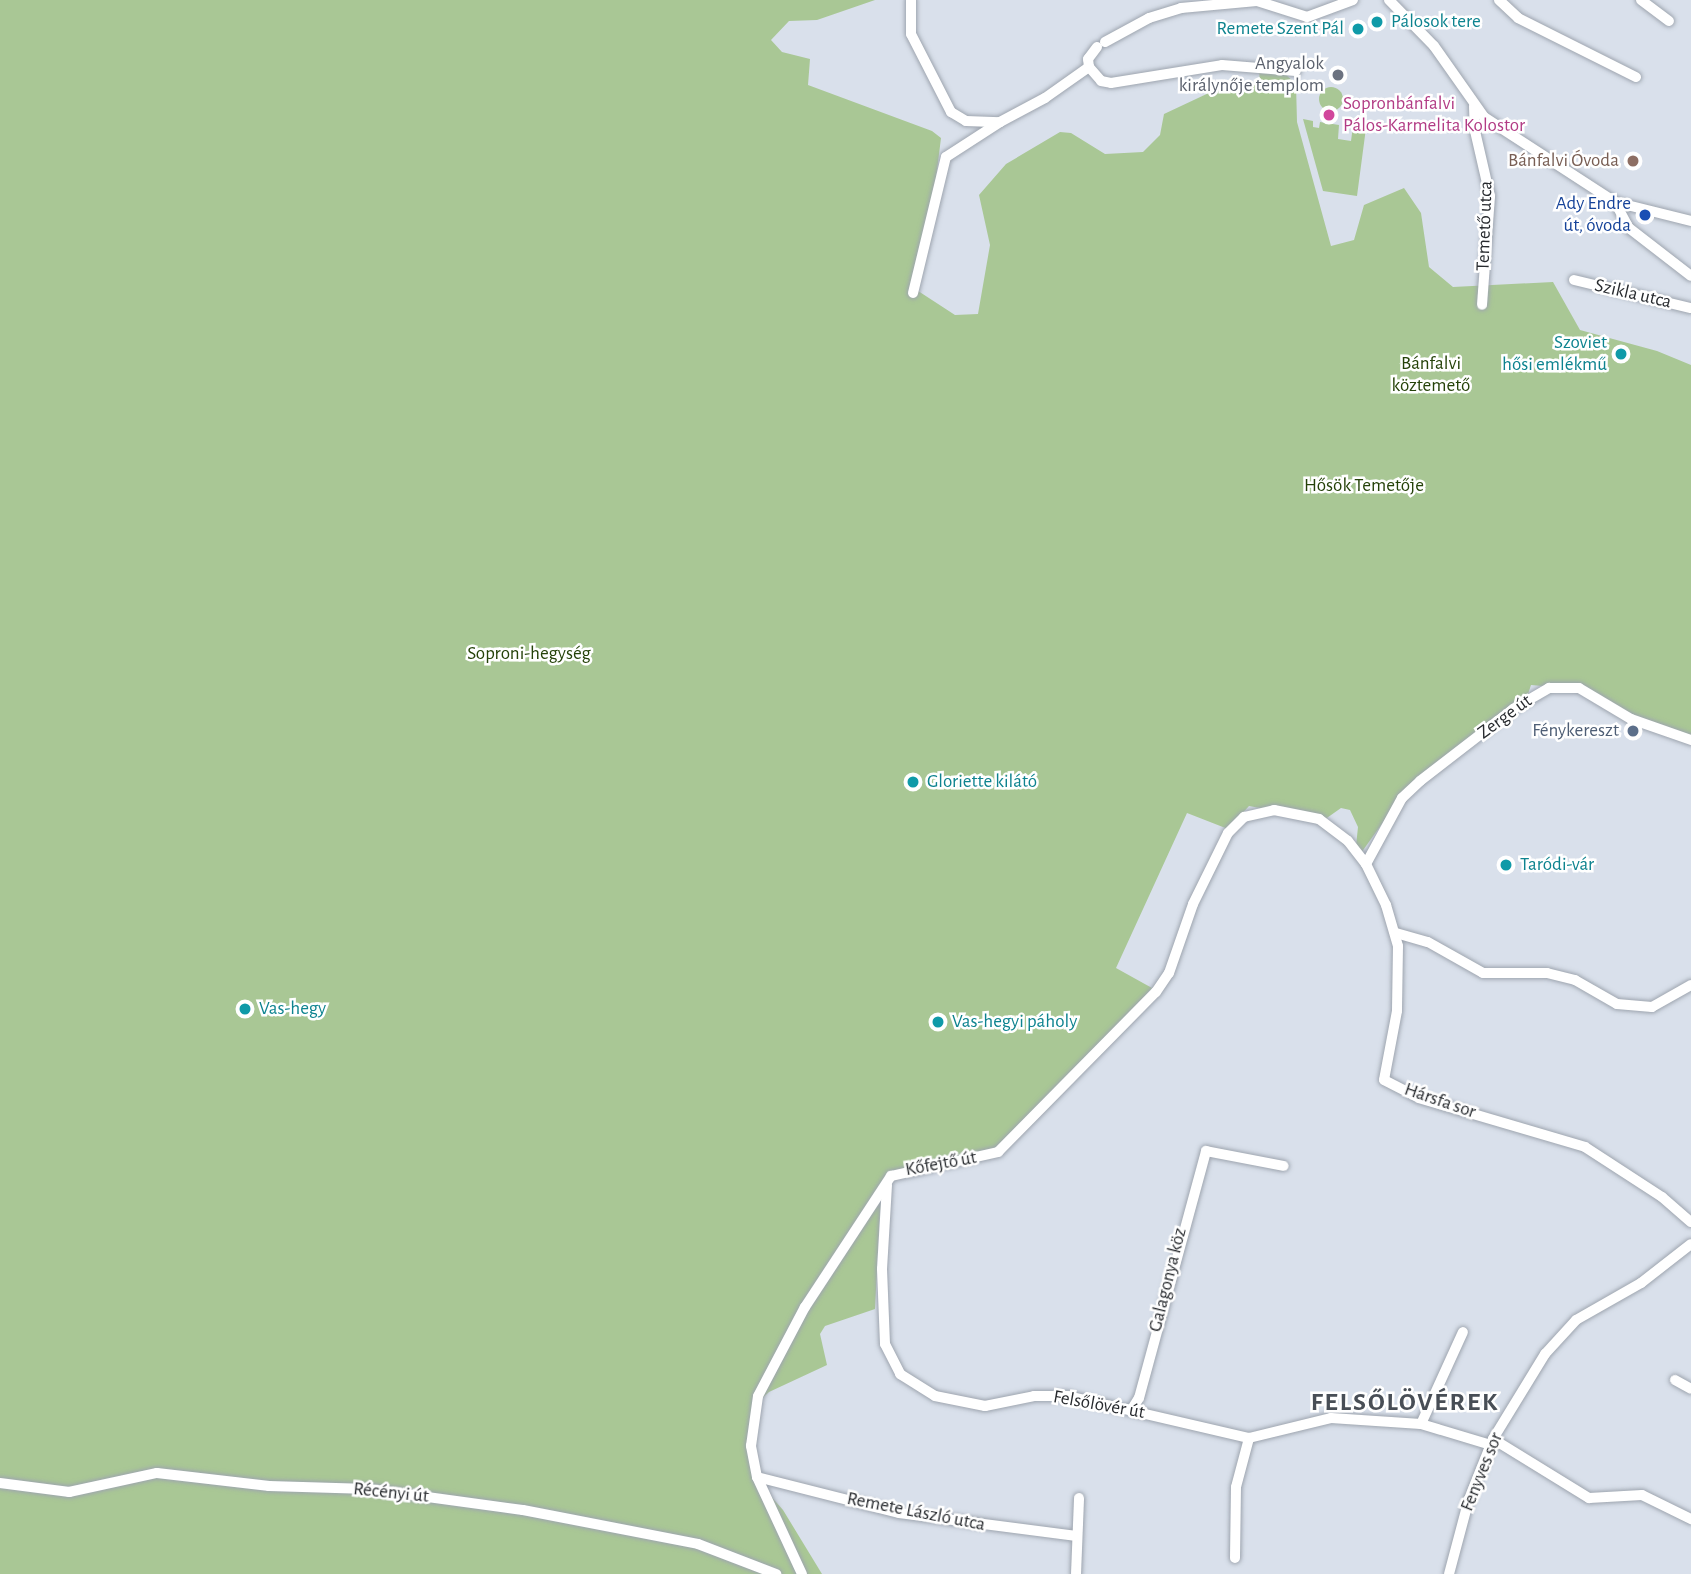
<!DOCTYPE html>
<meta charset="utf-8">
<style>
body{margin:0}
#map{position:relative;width:1691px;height:1574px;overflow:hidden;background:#d9e0eb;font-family:"Alegreya Sans",sans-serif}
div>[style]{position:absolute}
.green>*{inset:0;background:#a9c795}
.round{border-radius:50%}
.roads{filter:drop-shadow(0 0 2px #9ea5af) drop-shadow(0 0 2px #9ea5af)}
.minor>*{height:10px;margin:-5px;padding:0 5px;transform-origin:5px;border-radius:5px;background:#fff}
.dots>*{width:19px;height:19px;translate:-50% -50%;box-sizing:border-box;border:4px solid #fff;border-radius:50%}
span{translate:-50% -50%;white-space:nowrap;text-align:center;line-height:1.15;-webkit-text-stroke:5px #fff;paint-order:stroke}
.culture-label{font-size:19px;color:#0d838f}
.left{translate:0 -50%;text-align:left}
.right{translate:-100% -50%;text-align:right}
.worship-label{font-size:19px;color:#5b616d}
.hotel-label{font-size:19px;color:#b23c85}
.education-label{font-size:19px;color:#785e54}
.transit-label{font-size:19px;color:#164399}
.street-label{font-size:19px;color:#272a2e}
.park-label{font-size:19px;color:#254209}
.service-label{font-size:19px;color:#4e5e75}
.district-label{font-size:26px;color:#484e56;font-weight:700;letter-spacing:2px}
</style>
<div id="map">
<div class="green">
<div style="clip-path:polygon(0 0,875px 0,817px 20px,789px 21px,771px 40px,782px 52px,810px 59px,808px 85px,932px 131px,941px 138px,931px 219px,912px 287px,955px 315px,978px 314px,990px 245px,979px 195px,1006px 164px,1060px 132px,1071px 133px,1105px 154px,1143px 152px,1160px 135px,1164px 114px,1213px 91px,1260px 84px,1259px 70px,1282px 71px,1296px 84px,1297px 122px,1331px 246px,1354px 240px,1364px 205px,1404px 188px,1421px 213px,1429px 267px,1453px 287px,1553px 282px,1580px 330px,1657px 351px,1691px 365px,1691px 740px,1634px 722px,1577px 689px,1531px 685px,1528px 694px,1412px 782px,1361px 853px,1356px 846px,1358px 827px,1350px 810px,1341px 808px,1324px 820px,1249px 806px,1228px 829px,1187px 813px,1116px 968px,1152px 988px,1004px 1147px,891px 1176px,880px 1212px,875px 1309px,825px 1326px,820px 1334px,827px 1365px,769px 1392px,752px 1408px,754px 1477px,783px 1510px,822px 1574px,0 1574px)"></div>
<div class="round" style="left:1319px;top:87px;width:24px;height:24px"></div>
<div style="clip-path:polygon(1303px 119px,1313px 121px,1313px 127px,1319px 128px,1320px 122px,1339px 125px,1338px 139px,1351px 141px,1353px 126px,1366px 128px,1357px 196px,1323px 191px)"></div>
</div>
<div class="roads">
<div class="minor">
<div style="left:911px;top:0;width:34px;rotate:90deg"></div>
<div style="left:911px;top:34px;width:88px;rotate:62.9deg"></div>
<div style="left:951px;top:112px;width:17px;rotate:31deg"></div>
<div style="left:966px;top:121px;width:34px;rotate:2deg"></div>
<div style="left:1000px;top:122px;width:51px;rotate:-28.1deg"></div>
<div style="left:1045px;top:98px;width:54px;rotate:-35.2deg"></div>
<div style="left:1089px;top:67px;width:8px;rotate:-97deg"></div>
<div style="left:1088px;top:59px;width:15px;rotate:-53deg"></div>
<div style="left:1389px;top:0;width:64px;rotate:45.6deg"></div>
<div style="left:1434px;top:46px;width:87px;rotate:54.8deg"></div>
<div style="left:1484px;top:117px;width:156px;rotate:33deg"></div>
<div style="left:1615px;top:202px;width:78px;rotate:14deg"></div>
<div style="left:1499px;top:0;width:26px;rotate:43deg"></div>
<div style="left:1518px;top:18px;width:132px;rotate:26.6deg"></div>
<div style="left:1641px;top:0;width:35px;rotate:37deg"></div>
<div style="left:1105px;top:42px;width:50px;rotate:-28.6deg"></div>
<div style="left:1149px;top:18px;width:34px;rotate:-17deg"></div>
<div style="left:1181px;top:8px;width:76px;rotate:-5.3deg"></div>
<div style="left:1257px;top:1px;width:52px;rotate:17.7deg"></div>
<div style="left:1307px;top:17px;width:49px;rotate:-20.3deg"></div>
<div style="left:1089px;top:67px;width:18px;rotate:49deg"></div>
<div style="left:1101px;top:81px;width:10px;rotate:11deg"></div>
<div style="left:1111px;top:83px;width:112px;rotate:-9.2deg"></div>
<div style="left:1222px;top:65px;width:74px;rotate:4.6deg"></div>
<div style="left:1474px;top:106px;width:25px;rotate:88deg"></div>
<div style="left:1475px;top:131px;width:67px;rotate:77deg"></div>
<div style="left:1490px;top:196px;width:109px;rotate:94.2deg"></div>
<div style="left:1615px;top:202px;width:30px;rotate:62deg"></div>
<div style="left:1629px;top:228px;width:78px;rotate:37.7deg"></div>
<div style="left:1574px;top:280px;width:120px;rotate:13.5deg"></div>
<div style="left:913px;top:293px;width:140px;rotate:-76.4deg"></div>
<div style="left:946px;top:157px;width:64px;rotate:-32.9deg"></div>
<div style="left:1366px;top:864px;width:75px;rotate:-61.4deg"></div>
<div style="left:1402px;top:798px;width:25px;rotate:-43deg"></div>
<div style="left:1420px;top:781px;width:118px;rotate:-37.7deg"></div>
<div style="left:1513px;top:709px;width:42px;rotate:-30.3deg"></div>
<div style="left:1549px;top:688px;width:30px"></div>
<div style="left:1579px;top:688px;width:61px;rotate:30.8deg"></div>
<div style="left:1631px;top:719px;width:64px;rotate:19.3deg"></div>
<div style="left:1396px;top:933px;width:33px;rotate:16deg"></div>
<div style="left:1428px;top:942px;width:63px;rotate:29.4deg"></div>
<div style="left:1483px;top:973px;width:64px"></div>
<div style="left:1547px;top:973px;width:29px;rotate:14deg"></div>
<div style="left:1575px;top:980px;width:48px;rotate:29.7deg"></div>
<div style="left:1617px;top:1004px;width:35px;rotate:5deg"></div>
<div style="left:1652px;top:1007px;width:45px;rotate:-29.4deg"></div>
<div style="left:887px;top:1185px;width:84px;rotate:93.4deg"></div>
<div style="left:882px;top:1269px;width:75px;rotate:87.7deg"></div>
<div style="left:885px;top:1344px;width:34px;rotate:63deg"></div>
<div style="left:900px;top:1374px;width:41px;rotate:32.2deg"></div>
<div style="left:935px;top:1396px;width:51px;rotate:11.3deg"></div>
<div style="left:985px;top:1406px;width:50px;rotate:-11.5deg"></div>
<div style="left:1034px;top:1396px;width:34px"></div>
<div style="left:1068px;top:1396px;width:186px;rotate:13.1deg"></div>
<div style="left:1249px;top:1438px;width:84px;rotate:-13.7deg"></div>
<div style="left:1331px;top:1418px;width:90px;rotate:3.8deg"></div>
<div style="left:1421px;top:1424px;width:73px;rotate:16.7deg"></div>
<div style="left:1675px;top:1380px;width:18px;rotate:29deg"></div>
<div style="left:1132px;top:1409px;width:13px;rotate:-58deg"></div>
<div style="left:1139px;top:1398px;width:256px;rotate:-74.8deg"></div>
<div style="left:1206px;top:1151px;width:79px;rotate:10.9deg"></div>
<div style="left:1421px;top:1424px;width:101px;rotate:-65.5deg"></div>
<div style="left:1493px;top:1439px;width:113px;rotate:31.6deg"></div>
<div style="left:1589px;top:1498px;width:53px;rotate:-3.2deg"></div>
<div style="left:1642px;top:1495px;width:55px;rotate:26.1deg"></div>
<div style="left:757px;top:1477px;width:146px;rotate:14.2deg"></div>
<div style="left:899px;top:1513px;width:179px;rotate:7.4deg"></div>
<div style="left:0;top:1483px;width:70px;rotate:7.4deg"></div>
<div style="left:69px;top:1492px;width:90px;rotate:-12.2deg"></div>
<div style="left:157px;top:1473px;width:113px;rotate:6.6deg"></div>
<div style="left:269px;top:1486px;width:100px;rotate:1.7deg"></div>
<div style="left:369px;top:1489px;width:155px;rotate:7.8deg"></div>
<div style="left:523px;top:1510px;width:178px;rotate:11deg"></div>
<div style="left:698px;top:1544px;width:84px;rotate:21deg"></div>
<div style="left:1235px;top:1558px;width:71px;rotate:-89.2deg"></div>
<div style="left:1236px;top:1487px;width:51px;rotate:-75.1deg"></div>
<div style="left:802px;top:1574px;width:107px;rotate:-114.9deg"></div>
<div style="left:757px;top:1477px;width:32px;rotate:-101deg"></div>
<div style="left:751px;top:1446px;width:50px;rotate:-82deg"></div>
<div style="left:758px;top:1396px;width:101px;rotate:-62.2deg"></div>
<div style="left:805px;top:1307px;width:157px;rotate:-56.7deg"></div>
<div style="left:891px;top:1176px;width:110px;rotate:-12.6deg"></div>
<div style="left:998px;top:1152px;width:225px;rotate:-45.4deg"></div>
<div style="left:1156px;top:992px;width:23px;rotate:-56deg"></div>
<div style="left:1169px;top:973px;width:73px;rotate:-70.8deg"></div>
<div style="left:1193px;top:904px;width:79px;rotate:-63.8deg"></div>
<div style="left:1228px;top:833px;width:23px;rotate:-45deg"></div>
<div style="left:1244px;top:817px;width:31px;rotate:-13deg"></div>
<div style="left:1274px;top:810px;width:46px;rotate:11.3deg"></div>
<div style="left:1319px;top:819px;width:36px;rotate:37deg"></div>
<div style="left:1348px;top:841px;width:29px;rotate:52deg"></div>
<div style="left:1366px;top:864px;width:46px;rotate:64deg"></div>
<div style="left:1386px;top:905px;width:43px;rotate:73.7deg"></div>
<div style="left:1398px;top:946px;width:65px;rotate:90.9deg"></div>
<div style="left:1397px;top:1011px;width:70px;rotate:100.7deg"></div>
<div style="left:1384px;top:1080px;width:39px;rotate:27deg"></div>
<div style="left:1419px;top:1098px;width:173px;rotate:16.4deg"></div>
<div style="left:1585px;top:1147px;width:92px;rotate:33deg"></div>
<div style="left:1662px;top:1197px;width:38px;rotate:41deg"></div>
<div style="left:1076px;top:1574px;width:76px;rotate:-87.7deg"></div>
<div style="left:1449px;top:1574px;width:78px;rotate:-75.1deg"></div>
<div style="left:1469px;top:1499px;width:65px;rotate:-68.2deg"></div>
<div style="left:1493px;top:1439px;width:100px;rotate:-58.5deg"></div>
<div style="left:1545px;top:1354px;width:46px;rotate:-47.6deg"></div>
<div style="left:1576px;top:1320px;width:75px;rotate:-29.6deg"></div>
<div style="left:1641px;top:1283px;width:63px;rotate:-38deg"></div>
</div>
</div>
<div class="dots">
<div style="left:1377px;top:22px;background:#0f9aa8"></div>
<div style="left:1358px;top:29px;background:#0f9aa8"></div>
<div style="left:1338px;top:75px;background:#6b7280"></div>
<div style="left:1329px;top:115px;background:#d1479c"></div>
<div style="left:1633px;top:161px;background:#8d6e63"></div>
<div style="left:1645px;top:215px;background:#1a4fb4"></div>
<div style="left:1621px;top:354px;background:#0f9aa8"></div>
<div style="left:1633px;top:731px;background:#5c6f8a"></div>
<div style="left:913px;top:782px;background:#0f9aa8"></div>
<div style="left:1506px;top:865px;background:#0f9aa8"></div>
<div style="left:245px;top:1009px;background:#0f9aa8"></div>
<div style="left:938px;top:1022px;background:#0f9aa8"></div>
</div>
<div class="culture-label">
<span class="left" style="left:1391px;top:22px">Pálosok tere</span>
<span class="right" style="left:1344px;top:29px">Remete Szent Pál</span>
<span class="right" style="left:1607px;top:354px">Szoviet<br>hősi emlékmű</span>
<span class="left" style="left:927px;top:782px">Gloriette kilátó</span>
<span class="left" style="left:1520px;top:865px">Taródi-vár</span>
<span class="left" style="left:259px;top:1009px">Vas-hegy</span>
<span class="left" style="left:952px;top:1022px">Vas-hegyi páholy</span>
</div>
<div class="worship-label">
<span class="right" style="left:1324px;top:75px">Angyalok<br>királynője templom</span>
</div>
<div class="hotel-label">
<span class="left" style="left:1343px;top:115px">Sopronbánfalvi<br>Pálos-Karmelita Kolostor</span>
</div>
<div class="education-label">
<span class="right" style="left:1619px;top:161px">Bánfalvi Óvoda</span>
</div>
<div class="transit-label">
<span class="right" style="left:1631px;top:215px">Ady Endre<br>út, óvoda</span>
</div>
<div class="street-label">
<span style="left:1485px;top:226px;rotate:-88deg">Temető utca</span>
<span style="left:1633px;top:294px;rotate:13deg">Szikla utca</span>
<span style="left:1505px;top:717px;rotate:-36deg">Zerge út</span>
<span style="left:1440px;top:1101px;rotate:19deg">Hársfa sor</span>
<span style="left:941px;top:1164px;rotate:-10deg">Kőfejtő út</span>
<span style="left:1168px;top:1280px;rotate:-76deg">Galagonya köz</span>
<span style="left:1099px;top:1405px;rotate:10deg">Felsőlövér út</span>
<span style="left:1482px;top:1472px;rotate:-68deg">Fenyves sor</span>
<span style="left:391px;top:1493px;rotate:6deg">Récényi út</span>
<span style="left:916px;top:1512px;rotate:11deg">Remete László utca</span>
</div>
<div class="park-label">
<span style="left:1431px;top:375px">Bánfalvi<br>köztemető</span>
<span style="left:1364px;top:486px">Hősök Temetője</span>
<span style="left:529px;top:654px">Soproni-hegység</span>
</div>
<div class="service-label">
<span class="right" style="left:1619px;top:731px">Fénykereszt</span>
</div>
<div class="district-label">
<span style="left:1405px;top:1403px">FELSŐLÖVÉREK</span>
</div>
</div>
